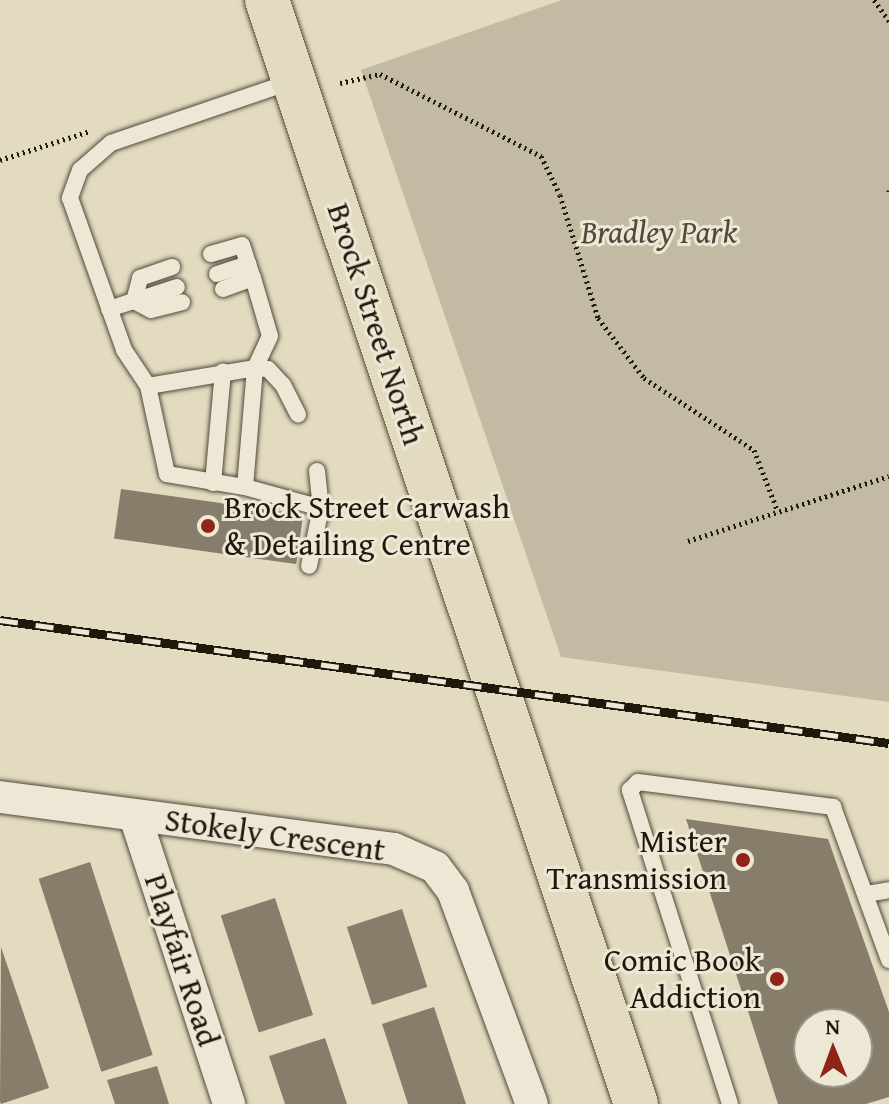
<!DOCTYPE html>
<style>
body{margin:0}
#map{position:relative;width:889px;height:1104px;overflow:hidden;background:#e3dbc0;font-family:"Gentium Book Plus",serif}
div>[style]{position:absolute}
.green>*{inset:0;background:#c2baa2}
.building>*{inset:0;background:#867d6a;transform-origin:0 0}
.path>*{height:5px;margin-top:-2.5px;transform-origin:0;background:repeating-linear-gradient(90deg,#21180d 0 2px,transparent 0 6px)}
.roads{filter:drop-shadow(0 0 2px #52493a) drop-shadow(0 0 2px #52493a)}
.lane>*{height:16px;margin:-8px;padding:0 8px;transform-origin:8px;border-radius:8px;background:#ede8d6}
.street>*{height:32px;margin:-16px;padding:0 16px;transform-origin:16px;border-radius:16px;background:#ede8d6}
.primary>*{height:44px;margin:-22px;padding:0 22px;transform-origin:22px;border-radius:22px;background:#e3dbc0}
.rail>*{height:9px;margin-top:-4.5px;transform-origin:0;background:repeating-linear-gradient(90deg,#ede8d6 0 18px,#21180d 0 36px);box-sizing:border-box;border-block:2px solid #21180d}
.dots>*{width:22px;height:22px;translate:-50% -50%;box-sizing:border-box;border:4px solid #ede8d6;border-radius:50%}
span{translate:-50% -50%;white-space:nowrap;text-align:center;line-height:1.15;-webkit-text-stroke:6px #ede8d6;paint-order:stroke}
.park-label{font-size:32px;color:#51493a;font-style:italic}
.street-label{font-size:32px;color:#21180d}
.poi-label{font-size:32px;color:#21180d}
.left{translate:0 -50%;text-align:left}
.right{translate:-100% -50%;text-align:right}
.north{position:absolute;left:793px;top:1008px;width:80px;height:80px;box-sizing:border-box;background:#ede8d6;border:2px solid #9b9586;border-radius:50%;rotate:359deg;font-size:22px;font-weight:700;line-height:32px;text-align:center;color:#21180d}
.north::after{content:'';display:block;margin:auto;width:28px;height:36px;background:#8f2418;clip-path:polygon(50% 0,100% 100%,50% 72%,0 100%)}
</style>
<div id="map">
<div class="green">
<div style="clip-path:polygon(562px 0,889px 0,889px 702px,561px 657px,361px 70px)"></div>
</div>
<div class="building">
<div style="left:121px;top:489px;width:184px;height:50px;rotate:8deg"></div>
<div style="clip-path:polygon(evenodd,686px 819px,828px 839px,889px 1012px,889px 1097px,866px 1104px,778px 1104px,686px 819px,809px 1024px,857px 1024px,857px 1072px,809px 1072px,809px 1024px)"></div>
<div style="left:90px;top:862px;width:203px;height:54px;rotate:72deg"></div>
<div style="left:275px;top:898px;width:123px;height:57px;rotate:72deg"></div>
<div style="left:402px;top:909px;width:82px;height:58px;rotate:72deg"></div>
<div style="clip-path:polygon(1px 947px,49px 1088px,1px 1104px,0 1102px)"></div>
<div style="clip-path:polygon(434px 1007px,466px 1104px,408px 1104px,382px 1024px)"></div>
<div style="clip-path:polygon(325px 1038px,347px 1104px,285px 1104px,269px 1056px)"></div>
<div style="clip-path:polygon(157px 1066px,169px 1104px,115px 1104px,107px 1080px)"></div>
</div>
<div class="path">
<div style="left:874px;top:0;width:26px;rotate:54deg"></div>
<div style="left:340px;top:83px;width:41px;rotate:-12.7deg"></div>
<div style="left:380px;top:74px;width:181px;rotate:27deg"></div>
<div style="left:541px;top:156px;width:43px;rotate:64deg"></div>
<div style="left:560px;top:195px;width:129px;rotate:72.8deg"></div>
<div style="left:598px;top:318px;width:76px;rotate:52.5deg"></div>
<div style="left:644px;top:378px;width:131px;rotate:33.2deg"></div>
<div style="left:754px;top:450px;width:66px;rotate:68.8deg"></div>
<div style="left:0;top:160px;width:95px;rotate:-17.9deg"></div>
<div style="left:889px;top:190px;width:4px;rotate:90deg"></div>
<div style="left:688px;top:541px;width:211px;rotate:-17.9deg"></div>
</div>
<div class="roads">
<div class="lane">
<div style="left:293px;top:81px;width:192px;rotate:161.2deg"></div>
<div style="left:111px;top:143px;width:41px;rotate:138.9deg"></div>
<div style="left:80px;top:170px;width:30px;rotate:110deg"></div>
<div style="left:70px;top:198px;width:161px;rotate:70.4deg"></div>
<div style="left:124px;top:350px;width:43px;rotate:56.3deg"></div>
<div style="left:148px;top:386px;width:109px;rotate:-9.5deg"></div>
<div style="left:255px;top:368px;width:119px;rotate:94.8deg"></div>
<div style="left:245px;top:487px;width:79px;rotate:15.4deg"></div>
<div style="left:321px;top:508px;width:59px;rotate:101.7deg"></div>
<div style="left:211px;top:254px;width:32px;rotate:-16deg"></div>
<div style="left:242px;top:245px;width:35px;rotate:72deg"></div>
<div style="left:217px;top:274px;width:33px;rotate:-18deg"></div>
<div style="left:223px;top:289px;width:32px;rotate:-20deg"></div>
<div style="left:253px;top:278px;width:60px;rotate:73.7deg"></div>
<div style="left:270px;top:336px;width:35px;rotate:115deg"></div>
<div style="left:255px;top:368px;width:13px;rotate:4deg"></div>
<div style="left:268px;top:369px;width:22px;rotate:47deg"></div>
<div style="left:283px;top:385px;width:33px;rotate:63deg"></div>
<div style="left:134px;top:301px;width:24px;rotate:-75deg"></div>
<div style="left:140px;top:278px;width:34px;rotate:-19deg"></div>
<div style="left:134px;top:301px;width:45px;rotate:-18deg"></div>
<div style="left:109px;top:309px;width:26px;rotate:-18deg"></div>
<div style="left:134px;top:301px;width:19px;rotate:28deg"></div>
<div style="left:151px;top:310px;width:32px;rotate:-14deg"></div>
<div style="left:148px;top:386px;width:90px;rotate:77.8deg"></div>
<div style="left:167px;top:474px;width:79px;rotate:9.5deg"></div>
<div style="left:317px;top:471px;width:37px;rotate:84deg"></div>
<div style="left:213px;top:483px;width:112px;rotate:-84.9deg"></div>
<div style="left:867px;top:894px;width:22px;rotate:-10deg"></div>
<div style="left:730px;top:1104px;width:330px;rotate:-107.7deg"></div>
<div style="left:630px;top:790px;width:11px;rotate:-45deg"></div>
<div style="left:638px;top:782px;width:197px;rotate:7.3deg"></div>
<div style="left:833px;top:807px;width:163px;rotate:69.9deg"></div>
</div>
<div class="street">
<div style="left:0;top:797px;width:397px;rotate:7.5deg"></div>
<div style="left:394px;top:849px;width:45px;rotate:23.7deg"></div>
<div style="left:435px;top:867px;width:30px;rotate:53deg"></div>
<div style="left:453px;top:891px;width:227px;rotate:69.7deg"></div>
<div style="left:135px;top:816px;width:303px;rotate:71.9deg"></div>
</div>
<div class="primary">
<div style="left:267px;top:0;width:1164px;rotate:71.52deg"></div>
</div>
</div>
<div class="rail">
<div style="left:0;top:620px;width:897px;rotate:7.88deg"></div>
</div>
<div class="dots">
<div style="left:208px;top:526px;background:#8f2418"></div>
<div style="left:743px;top:860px;background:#8f2418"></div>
<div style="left:777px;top:979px;background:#8f2418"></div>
</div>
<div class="park-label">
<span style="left:659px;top:232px">Bradley Park</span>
</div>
<div class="street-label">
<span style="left:376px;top:324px;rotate:72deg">Brock Street North</span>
<span style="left:275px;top:835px;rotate:8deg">Stokely Crescent</span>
<span style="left:182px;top:960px;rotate:72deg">Playfair Road</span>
</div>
<div class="poi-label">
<span class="left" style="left:224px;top:526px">Brock Street Carwash<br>&amp; Detailing Centre</span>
<span class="right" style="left:727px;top:860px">Mister<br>Transmission</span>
<span class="right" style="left:761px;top:979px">Comic Book<br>Addiction</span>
</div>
<div class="north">N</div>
</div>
